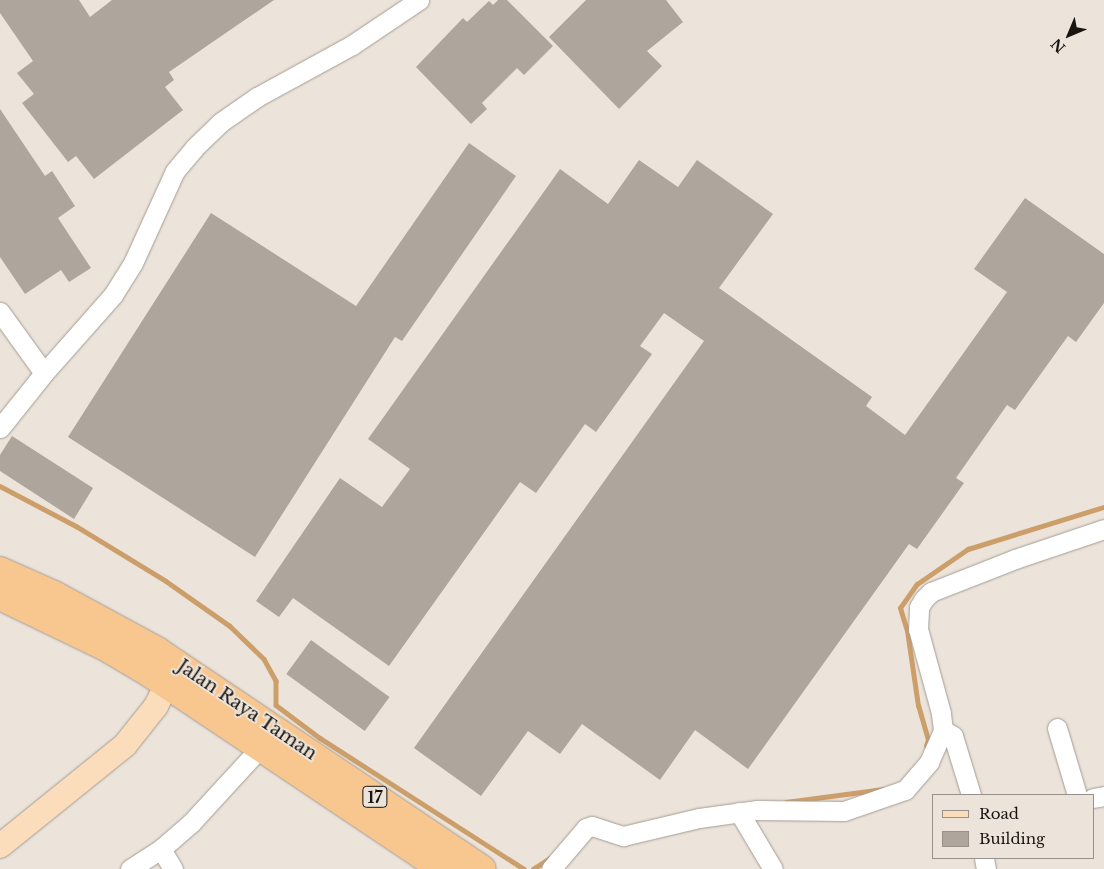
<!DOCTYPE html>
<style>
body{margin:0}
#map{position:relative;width:1104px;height:869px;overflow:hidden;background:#ece4da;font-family:"Libre Baskerville",serif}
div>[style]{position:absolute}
.stream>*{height:4.5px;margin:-2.25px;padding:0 2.25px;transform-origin:2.25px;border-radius:2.25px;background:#cc9e6a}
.building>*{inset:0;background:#aea69d;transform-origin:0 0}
.roads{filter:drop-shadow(0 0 1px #a49c94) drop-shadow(0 0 1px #a49c94)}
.minor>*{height:19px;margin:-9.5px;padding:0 9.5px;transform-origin:9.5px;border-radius:9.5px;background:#fff}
.major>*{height:24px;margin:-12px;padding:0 12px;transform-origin:12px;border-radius:12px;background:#fbddbc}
.highway>*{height:28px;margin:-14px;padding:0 14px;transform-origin:14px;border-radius:14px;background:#f8c68f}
span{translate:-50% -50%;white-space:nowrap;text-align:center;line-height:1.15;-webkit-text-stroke:4px #ece4da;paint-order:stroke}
.shield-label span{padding:1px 4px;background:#ece4da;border:1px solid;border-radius:4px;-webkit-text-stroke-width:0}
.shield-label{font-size:16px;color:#171411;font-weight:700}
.street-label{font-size:18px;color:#171411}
.legend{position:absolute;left:932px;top:794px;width:162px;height:65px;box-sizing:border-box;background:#ece4da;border:1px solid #97918a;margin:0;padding:6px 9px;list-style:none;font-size:15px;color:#171411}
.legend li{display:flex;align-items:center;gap:10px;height:25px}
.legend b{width:25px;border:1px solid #97918a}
.north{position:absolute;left:1044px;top:10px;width:50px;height:50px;-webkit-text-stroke:4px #ece4da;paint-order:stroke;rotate:225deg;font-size:14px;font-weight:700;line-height:20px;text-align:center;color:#171411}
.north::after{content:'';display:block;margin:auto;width:18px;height:22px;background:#171411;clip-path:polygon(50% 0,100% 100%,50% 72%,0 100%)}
</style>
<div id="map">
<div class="stream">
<div style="left:0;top:486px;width:86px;rotate:27.8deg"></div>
<div style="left:76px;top:526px;width:105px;rotate:31.4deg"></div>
<div style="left:166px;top:581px;width:78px;rotate:35.1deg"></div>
<div style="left:230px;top:626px;width:47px;rotate:44.1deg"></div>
<div style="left:264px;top:659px;width:25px;rotate:61deg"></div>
<div style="left:276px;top:681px;width:24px;rotate:90deg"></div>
<div style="left:276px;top:705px;width:55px;rotate:36.9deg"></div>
<div style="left:320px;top:738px;width:242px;rotate:32.7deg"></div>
<div style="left:926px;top:746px;width:6px;rotate:-72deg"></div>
<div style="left:928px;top:740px;width:35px;rotate:-106deg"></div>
<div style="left:918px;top:706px;width:76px;rotate:-98.3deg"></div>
<div style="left:907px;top:631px;width:24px;rotate:-107deg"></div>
<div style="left:900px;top:608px;width:29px;rotate:-55deg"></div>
<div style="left:917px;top:584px;width:62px;rotate:-34.5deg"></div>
<div style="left:968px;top:549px;width:142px;rotate:-17.2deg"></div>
<div style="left:786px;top:802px;width:98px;rotate:-7.6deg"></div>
<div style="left:533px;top:869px;width:20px;rotate:-33deg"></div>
</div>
<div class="building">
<div style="clip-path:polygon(0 0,79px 0,90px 17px,112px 0,274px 0,169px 72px,174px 80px,165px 87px,183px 110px,94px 179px,76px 156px,68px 162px,22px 103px,34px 94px,17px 73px,33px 61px,0 13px)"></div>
<div style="clip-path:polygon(498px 0,507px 0,553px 46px,524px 75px,517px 68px,482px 103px,487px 109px,471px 124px,416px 67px,463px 18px,467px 22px,489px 1px,493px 5px)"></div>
<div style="clip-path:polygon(586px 0,666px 0,683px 22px,647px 51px,662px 66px,619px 109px,549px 37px)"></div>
<div style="clip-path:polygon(0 109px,45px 176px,52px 171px,75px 206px,58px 218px,91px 268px,69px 282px,61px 270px,25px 294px,0 257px)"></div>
<div style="clip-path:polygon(469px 143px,516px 176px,402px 341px,395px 337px,255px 557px,68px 437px,211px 213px,356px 306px)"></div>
<div style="clip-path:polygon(639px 160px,678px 187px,697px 160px,773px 214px,719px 288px,872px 397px,866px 406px,905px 435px,1007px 292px,974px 269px,1025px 198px,1104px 254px,1104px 303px,1076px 342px,1068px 336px,1015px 410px,1007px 405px,956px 478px,964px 483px,917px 549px,909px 544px,748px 769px,695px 730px,660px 780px,582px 724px,560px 754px,528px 731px,481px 796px,414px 748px,704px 341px,664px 313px,640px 346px,652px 354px,596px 432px,585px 424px,536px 493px,520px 482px,389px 666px,293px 598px,279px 617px,256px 601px,340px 478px,382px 507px,410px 469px,368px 439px,560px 169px,608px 204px)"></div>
<div style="clip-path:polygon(12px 436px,93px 488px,74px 519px,0 471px,0 455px)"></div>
<div style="left:311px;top:640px;width:97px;height:42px;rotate:36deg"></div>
</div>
<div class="roads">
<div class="minor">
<div style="left:0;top:312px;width:75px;rotate:54.2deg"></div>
<div style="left:0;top:428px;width:70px;rotate:-51.3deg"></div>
<div style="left:44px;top:373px;width:104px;rotate:-48.5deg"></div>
<div style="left:113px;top:295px;width:38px;rotate:-58deg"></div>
<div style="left:133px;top:263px;width:101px;rotate:-65.5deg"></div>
<div style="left:175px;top:171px;width:30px;rotate:-50deg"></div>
<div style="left:194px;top:148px;width:37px;rotate:-44deg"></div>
<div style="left:221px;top:122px;width:44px;rotate:-34.8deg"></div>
<div style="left:257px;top:97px;width:108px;rotate:-28.7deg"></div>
<div style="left:352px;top:45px;width:81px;rotate:-33.9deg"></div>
<div style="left:1057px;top:728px;width:70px;rotate:73.4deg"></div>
<div style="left:943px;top:730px;width:12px;rotate:31deg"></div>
<div style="left:953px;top:736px;width:62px;rotate:73deg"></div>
<div style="left:1093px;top:798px;width:11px;rotate:-10deg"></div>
<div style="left:739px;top:812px;width:66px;rotate:59.2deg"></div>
<div style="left:161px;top:849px;width:23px;rotate:59deg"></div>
<div style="left:984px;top:858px;width:11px;rotate:80deg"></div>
<div style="left:130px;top:869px;width:37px;rotate:-33deg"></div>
<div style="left:161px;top:849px;width:40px;rotate:-41deg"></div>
<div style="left:191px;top:823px;width:103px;rotate:-47.4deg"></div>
<div style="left:551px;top:869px;width:54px;rotate:-49.5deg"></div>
<div style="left:586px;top:828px;width:6px;rotate:-18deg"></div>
<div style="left:592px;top:826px;width:33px;rotate:18deg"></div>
<div style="left:623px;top:836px;width:78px;rotate:-13.3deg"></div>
<div style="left:699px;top:818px;width:59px;rotate:-7.9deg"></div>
<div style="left:757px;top:810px;width:87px;rotate:0.7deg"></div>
<div style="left:844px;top:811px;width:65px;rotate:-19deg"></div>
<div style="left:905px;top:790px;width:37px;rotate:-49deg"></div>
<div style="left:929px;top:762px;width:35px;rotate:-66deg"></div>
<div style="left:943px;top:730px;width:17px;rotate:-97deg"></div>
<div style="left:941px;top:713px;width:87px;rotate:-105.3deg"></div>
<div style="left:918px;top:629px;width:22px;rotate:-87deg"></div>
<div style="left:919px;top:607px;width:9px;rotate:-58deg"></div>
<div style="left:924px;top:599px;width:10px;rotate:-45deg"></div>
<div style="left:931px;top:592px;width:90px;rotate:-21.4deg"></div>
<div style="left:1015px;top:559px;width:94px;rotate:-18.6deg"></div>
</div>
<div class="major">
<div style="left:0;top:846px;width:161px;rotate:-38.9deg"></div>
<div style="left:125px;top:745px;width:50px;rotate:-51.5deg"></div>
<div style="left:156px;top:706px;width:42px;rotate:-63.4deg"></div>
</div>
<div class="highway">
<div style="left:0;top:571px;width:59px;rotate:24deg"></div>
<div style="left:54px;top:595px;width:117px;rotate:28.5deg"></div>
<div style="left:157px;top:651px;width:391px;rotate:33.9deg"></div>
<div style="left:0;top:596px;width:118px;rotate:25.7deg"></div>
<div style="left:106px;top:647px;width:51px;rotate:30.6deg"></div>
<div style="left:150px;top:673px;width:353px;rotate:33.8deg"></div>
</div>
</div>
<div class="shield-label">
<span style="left:375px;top:797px">17</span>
</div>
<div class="street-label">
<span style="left:247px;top:710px;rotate:34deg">Jalan Raya Taman</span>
</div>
<ul class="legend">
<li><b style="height:6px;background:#fbddbc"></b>Road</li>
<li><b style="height:14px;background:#aea69d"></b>Building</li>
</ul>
<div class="north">N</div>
</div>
